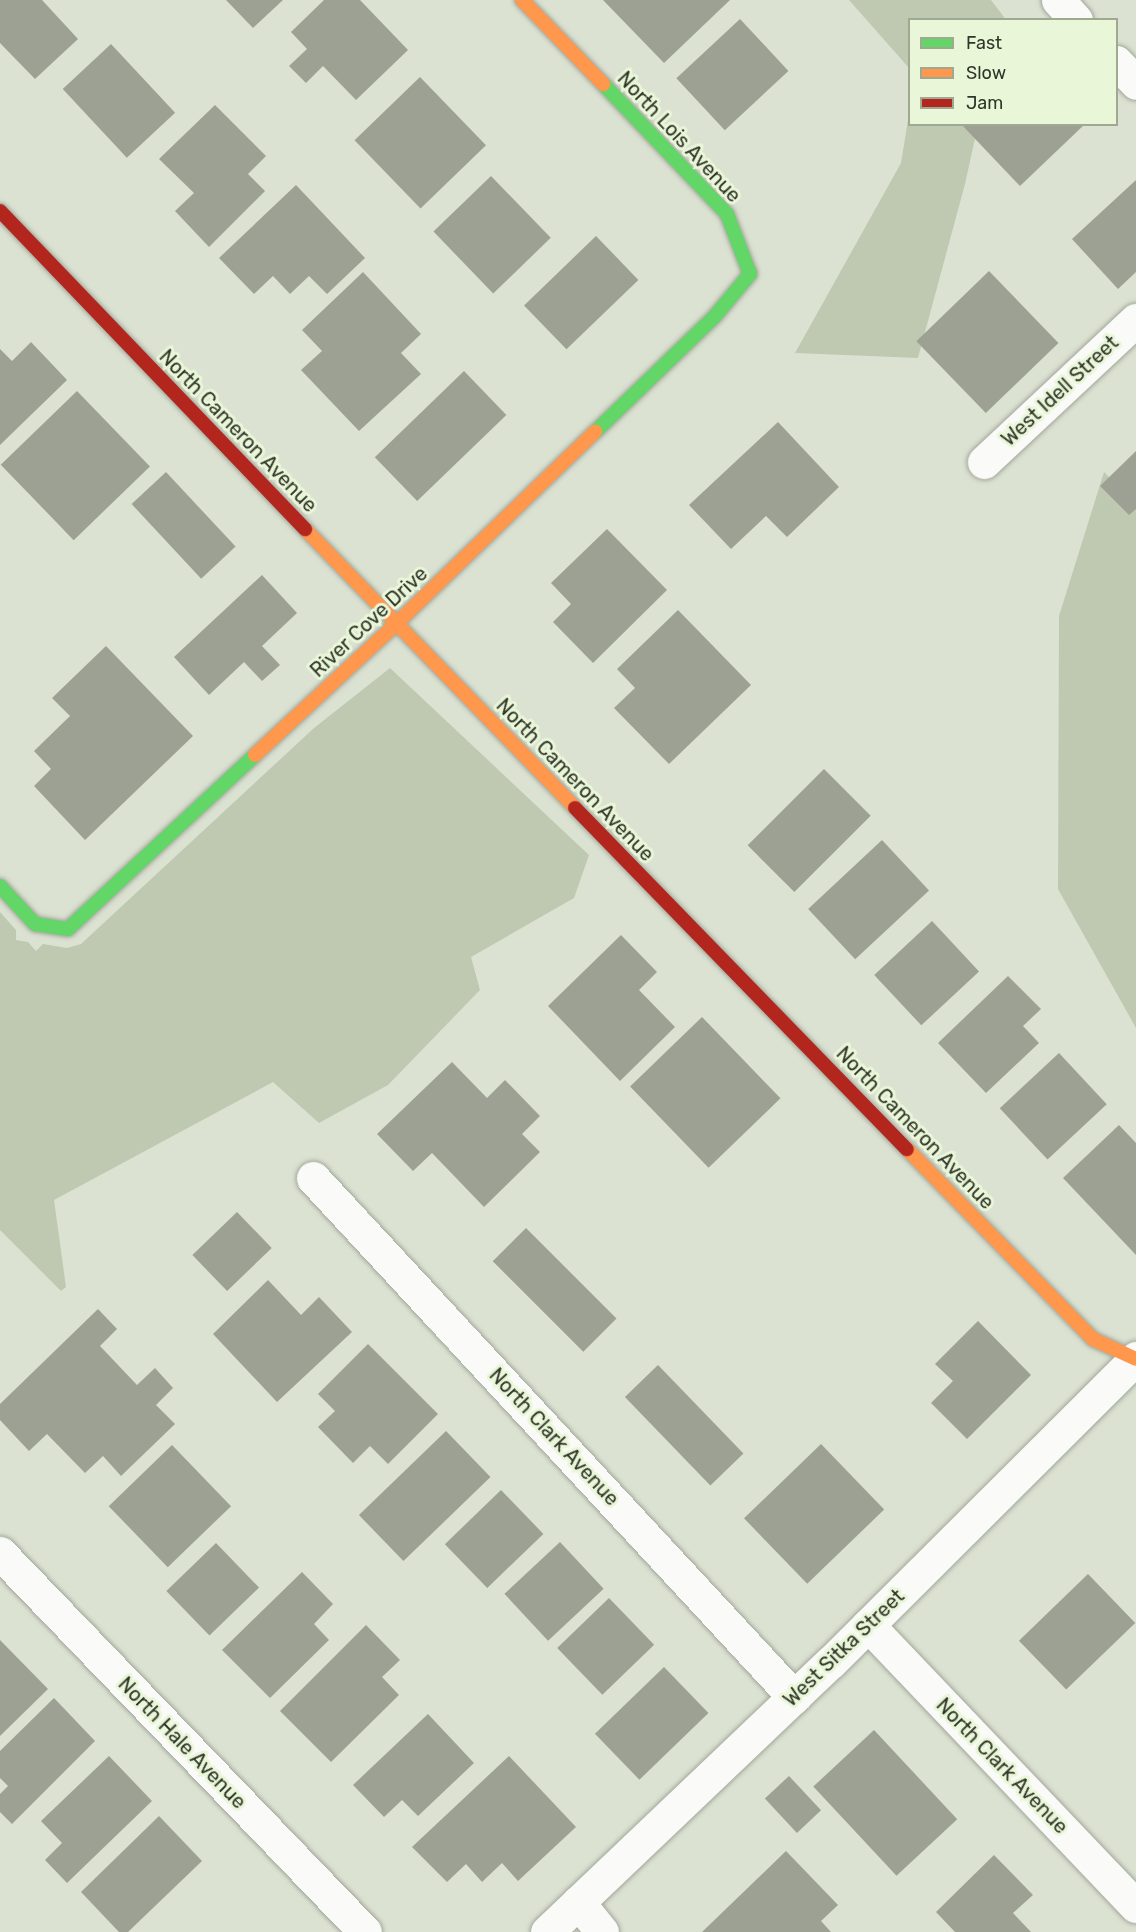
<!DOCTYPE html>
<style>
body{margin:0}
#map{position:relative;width:1136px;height:1932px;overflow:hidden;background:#dbe2d2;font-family:Rubik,sans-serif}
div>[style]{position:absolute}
.green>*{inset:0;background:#bfc9b2}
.building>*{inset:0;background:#9ca194;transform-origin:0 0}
.roads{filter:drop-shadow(0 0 2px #a2a79a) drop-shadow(0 0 2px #a2a79a)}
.street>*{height:33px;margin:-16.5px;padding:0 16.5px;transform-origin:16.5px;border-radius:16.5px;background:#fafbf8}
.fast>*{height:14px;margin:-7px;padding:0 7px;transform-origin:7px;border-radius:7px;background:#63d668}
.slow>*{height:14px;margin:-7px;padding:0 7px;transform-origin:7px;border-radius:7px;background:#ff974d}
.jam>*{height:14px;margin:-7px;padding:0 7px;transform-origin:7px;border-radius:7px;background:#b3261e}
span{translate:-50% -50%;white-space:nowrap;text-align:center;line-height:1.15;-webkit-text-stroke:6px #e9f6d8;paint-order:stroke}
.street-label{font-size:20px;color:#303529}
.legend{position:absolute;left:908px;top:18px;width:210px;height:108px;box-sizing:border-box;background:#e9f6d8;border:2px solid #9fa992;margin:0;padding:8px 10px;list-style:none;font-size:18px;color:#303529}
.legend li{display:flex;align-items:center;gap:12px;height:30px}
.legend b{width:30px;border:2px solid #9fa992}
</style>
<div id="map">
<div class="green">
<div style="clip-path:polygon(849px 0,991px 0,1004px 17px,1004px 20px,910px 20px,909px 68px)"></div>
<div style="clip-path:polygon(909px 114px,910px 124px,978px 125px,965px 184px,918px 358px,795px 353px,901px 163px)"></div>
<div style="clip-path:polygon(1104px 472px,1136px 505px,1136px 1028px,1058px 889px,1059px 616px)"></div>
<div style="clip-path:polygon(390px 668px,589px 855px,574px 898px,471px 957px,480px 990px,388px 1085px,319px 1123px,273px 1082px,54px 1200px,66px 1287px,61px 1291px,0 1230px,0 912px,16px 930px,16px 940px,28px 942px,36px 951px,43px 944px,67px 948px,81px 944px,314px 728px)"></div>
</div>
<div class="building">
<div style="clip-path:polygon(0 0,42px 0,78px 39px,35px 79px,0 43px)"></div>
<div style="clip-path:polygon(226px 0,283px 0,253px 28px)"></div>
<div style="clip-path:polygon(324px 0,360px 0,408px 50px,356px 100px,323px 66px,306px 83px,289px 66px,307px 49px,291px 32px)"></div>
<div style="clip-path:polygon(603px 0,730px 0,664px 63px)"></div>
<div style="left:740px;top:19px;width:71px;height:87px;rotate:47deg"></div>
<div style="left:111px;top:44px;width:94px;height:66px;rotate:47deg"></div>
<div style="left:420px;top:77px;width:95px;height:91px;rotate:46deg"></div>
<div style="clip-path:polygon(215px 105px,266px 156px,248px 174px,265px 191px,209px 247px,175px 211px,194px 193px,159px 159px)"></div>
<div style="clip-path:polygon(961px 124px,1085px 124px,1020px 186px)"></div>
<div style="left:491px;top:176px;width:86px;height:80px;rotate:46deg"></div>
<div style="clip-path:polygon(1136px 180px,1136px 272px,1118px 289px,1072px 239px)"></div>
<div style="clip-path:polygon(296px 185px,365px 258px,327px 294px,309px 276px,290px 294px,273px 276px,254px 294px,219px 258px)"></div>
<div style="left:596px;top:236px;width:61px;height:100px;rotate:46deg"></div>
<div style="left:989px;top:271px;width:100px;height:101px;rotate:46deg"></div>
<div style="clip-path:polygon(363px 272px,421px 334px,401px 353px,421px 374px,359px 431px,301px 370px,322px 351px,302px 330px)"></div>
<div style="clip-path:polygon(31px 342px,67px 380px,0 445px,0 349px,12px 361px)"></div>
<div style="left:464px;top:371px;width:61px;height:124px;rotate:46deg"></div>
<div style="left:77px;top:391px;width:105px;height:106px;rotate:46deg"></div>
<div style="clip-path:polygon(778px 422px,839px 487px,787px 537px,766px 516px,731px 549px,689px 505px)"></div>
<div style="clip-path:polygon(1136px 451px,1136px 509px,1129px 515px,1100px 486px)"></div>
<div style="left:166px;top:472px;width:102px;height:47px;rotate:47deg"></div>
<div style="clip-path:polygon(607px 529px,667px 590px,593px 663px,553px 622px,571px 604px,551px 583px)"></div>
<div style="clip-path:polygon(262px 575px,297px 613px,262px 646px,280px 665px,262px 681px,244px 662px,209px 695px,174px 657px)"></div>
<div style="clip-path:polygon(678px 610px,751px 685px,669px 764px,614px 708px,635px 688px,617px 669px)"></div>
<div style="clip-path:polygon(106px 646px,193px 736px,85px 840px,34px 786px,51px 769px,34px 751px,70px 716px,52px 698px)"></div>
<div style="left:824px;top:769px;width:66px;height:108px;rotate:45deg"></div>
<div style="left:882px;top:840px;width:69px;height:101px;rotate:47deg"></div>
<div style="left:932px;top:921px;width:69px;height:79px;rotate:47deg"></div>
<div style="clip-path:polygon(621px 935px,657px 972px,639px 990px,675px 1027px,620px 1081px,548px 1006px)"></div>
<div style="clip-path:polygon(1008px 976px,1041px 1009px,1023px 1026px,1039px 1043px,986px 1093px,938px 1043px)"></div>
<div style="left:702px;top:1017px;width:113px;height:100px;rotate:46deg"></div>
<div style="left:1059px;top:1053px;width:70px;height:81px;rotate:47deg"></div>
<div style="clip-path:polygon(452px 1062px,487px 1098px,505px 1080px,540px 1116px,522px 1134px,540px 1152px,484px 1207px,432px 1153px,413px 1171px,377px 1134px)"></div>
<div style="clip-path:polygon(1119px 1125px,1136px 1143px,1136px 1255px,1063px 1178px)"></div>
<div style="left:237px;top:1212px;width:50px;height:62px;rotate:46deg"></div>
<div style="left:526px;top:1228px;width:128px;height:47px;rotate:45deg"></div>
<div style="clip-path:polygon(268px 1280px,301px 1315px,319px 1297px,352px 1332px,277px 1402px,213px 1334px)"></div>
<div style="clip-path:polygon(98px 1309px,117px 1329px,100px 1346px,137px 1385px,155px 1368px,173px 1388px,156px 1405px,175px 1424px,121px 1476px,103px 1456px,85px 1473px,47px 1434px,29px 1451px,0 1420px,0 1404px)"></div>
<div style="clip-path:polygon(978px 1321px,1031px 1375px,967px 1439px,931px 1403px,953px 1381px,935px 1364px)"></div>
<div style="clip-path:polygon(368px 1344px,438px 1414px,388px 1464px,370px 1446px,353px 1463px,318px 1427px,335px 1411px,318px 1394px)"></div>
<div style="left:658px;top:1365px;width:123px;height:46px;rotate:46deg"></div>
<div style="left:446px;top:1431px;width:64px;height:121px;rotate:46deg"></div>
<div style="left:821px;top:1444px;width:91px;height:107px;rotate:46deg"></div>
<div style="left:172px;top:1445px;width:85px;height:88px;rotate:46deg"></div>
<div style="left:501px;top:1490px;width:61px;height:78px;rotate:46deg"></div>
<div style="left:560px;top:1542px;width:64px;height:76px;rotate:47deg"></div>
<div style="left:216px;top:1543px;width:62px;height:69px;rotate:46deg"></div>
<div style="clip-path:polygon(302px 1572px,333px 1604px,314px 1624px,329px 1640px,270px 1698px,222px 1650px)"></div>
<div style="left:1088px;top:1574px;width:68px;height:96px;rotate:46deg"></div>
<div style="left:609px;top:1598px;width:65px;height:72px;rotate:46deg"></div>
<div style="clip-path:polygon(366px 1625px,400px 1660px,382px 1677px,399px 1695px,331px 1762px,280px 1711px)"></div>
<div style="clip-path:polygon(0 1640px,48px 1689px,0 1736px)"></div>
<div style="left:664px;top:1667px;width:64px;height:96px;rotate:46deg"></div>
<div style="clip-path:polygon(54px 1698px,95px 1741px,12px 1824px,0 1812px,0 1794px,8px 1786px,0 1778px,0 1751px)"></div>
<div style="clip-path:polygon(428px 1714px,474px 1763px,418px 1816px,402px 1800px,384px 1817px,353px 1785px)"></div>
<div style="left:874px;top:1730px;width:122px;height:83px;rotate:47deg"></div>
<div style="clip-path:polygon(109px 1756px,152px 1801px,67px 1883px,45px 1860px,62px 1843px,41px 1821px)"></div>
<div style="clip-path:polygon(509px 1756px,576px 1827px,518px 1881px,502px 1863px,482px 1882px,466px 1864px,447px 1882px,412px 1847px)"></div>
<div style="left:789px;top:1776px;width:47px;height:33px;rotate:47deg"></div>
<div style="clip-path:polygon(159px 1816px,202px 1861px,128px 1932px,119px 1932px,81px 1892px)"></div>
<div style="clip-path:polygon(786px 1851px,838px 1905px,821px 1921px,831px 1932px,702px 1932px)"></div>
<div style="clip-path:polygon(994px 1855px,1033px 1895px,1013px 1913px,1031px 1932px,955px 1932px,936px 1912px)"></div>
</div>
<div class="roads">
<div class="street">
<div style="left:1058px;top:0;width:27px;rotate:48deg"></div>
<div style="left:1116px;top:62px;width:29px;rotate:46deg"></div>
<div style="left:984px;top:462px;width:208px;rotate:-43.1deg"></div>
<div style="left:313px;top:1178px;width:708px;rotate:47.18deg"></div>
<div style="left:0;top:1553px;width:526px;rotate:46.08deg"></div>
<div style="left:868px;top:1625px;width:388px;rotate:46.4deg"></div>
<div style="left:578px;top:1902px;width:38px;rotate:51deg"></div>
<div style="left:547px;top:1932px;width:392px;rotate:-43.6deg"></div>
<div style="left:831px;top:1662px;width:431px;rotate:-44.9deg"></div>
</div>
<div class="fast">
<div style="left:595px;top:432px;width:167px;rotate:-44deg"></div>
<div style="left:715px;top:316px;width:55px;rotate:-50.2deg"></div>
<div style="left:750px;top:274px;width:64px;rotate:-111deg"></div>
<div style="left:727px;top:214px;width:180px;rotate:-133.6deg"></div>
<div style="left:0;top:886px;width:52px;rotate:47.4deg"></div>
<div style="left:35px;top:924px;width:33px;rotate:9deg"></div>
<div style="left:68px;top:929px;width:255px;rotate:-42.9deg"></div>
</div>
<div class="slow">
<div style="left:522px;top:0;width:117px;rotate:46deg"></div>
<div style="left:305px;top:529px;width:388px;rotate:45.9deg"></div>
<div style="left:255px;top:755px;width:192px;rotate:-42.9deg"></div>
<div style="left:396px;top:624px;width:277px;rotate:-44deg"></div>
<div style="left:907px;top:1149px;width:266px;rotate:45.6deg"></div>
<div style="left:1093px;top:1339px;width:47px;rotate:24.9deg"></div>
</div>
<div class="jam">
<div style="left:0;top:211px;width:441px;rotate:46.2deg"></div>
<div style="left:575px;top:808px;width:476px;rotate:45.8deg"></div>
</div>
</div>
<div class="street-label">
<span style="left:679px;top:137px;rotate:47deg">North Lois Avenue</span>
<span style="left:1060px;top:391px;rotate:-43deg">West Idell Street</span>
<span style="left:238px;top:431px;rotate:46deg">North Cameron Avenue</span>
<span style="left:369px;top:622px;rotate:-43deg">River Cove Drive</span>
<span style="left:575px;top:780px;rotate:46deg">North Cameron Avenue</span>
<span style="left:915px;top:1128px;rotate:46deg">North Cameron Avenue</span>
<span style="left:554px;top:1437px;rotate:47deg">North Clark Avenue</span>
<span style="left:844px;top:1648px;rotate:-44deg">West Sitka Street</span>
<span style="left:182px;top:1743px;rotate:46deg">North Hale Avenue</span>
<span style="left:1002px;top:1766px;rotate:46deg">North Clark Avenue</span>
</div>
<ul class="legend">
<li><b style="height:8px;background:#63d668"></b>Fast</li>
<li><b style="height:8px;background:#ff974d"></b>Slow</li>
<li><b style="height:8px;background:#b3261e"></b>Jam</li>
</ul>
</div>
